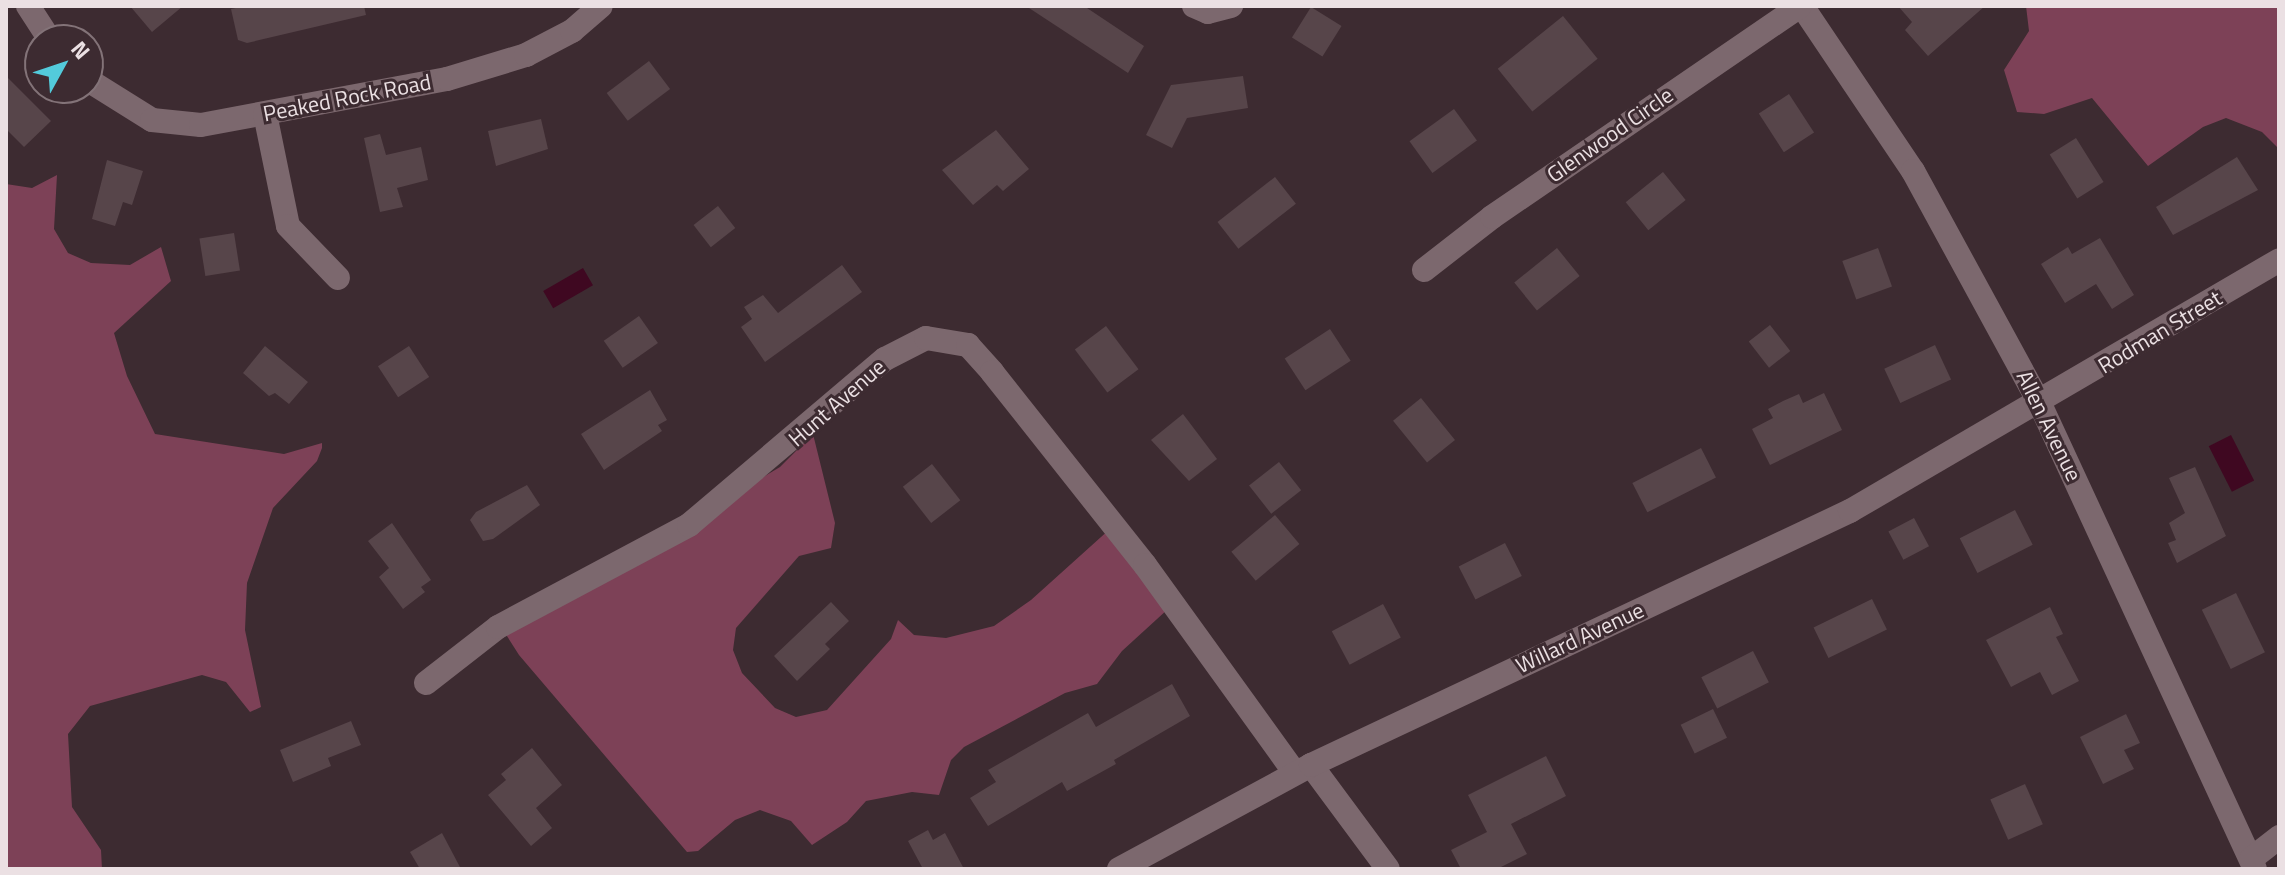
<!DOCTYPE html>
<style>
body{margin:0}
#map{position:relative;width:2285px;height:875px;overflow:hidden;background:#3d2b31;font-family:"Titillium Web",sans-serif}
div>[style]{position:absolute}
.forest>*{inset:0;background:#7d4157}
.water>*{inset:0;background:#3f0821;transform-origin:0 0}
.building>*{inset:0;background:#57454a;transform-origin:0 0}
.minor>*{height:24px;margin:-12px;padding:0 12px;transform-origin:12px;border-radius:12px;background:#7c686e}
span{translate:-50% -50%;white-space:nowrap;text-align:center;line-height:1.15;-webkit-text-stroke:6px #3d2b31;paint-order:stroke}
.street-label{font-size:22px;color:#ebe0e3}
.frame{position:absolute;inset:0;border:8px solid #ebe0e3;pointer-events:none}
.north{position:absolute;left:24px;top:24px;width:80px;height:80px;box-sizing:border-box;background:#3d2b31;border:2px solid #837378;border-radius:50%;rotate:50deg;font-size:22px;font-weight:700;line-height:32px;text-align:center;color:#ebe0e3}
.north::after{content:'';display:block;margin:auto;width:28px;height:36px;background:#53cbdb;clip-path:polygon(50% 0,100% 100%,50% 72%,0 100%)}
</style>
<div id="map">
<div class="forest">
<div style="clip-path:polygon(2026px 6px,2279px 6px,2279px 149px,2262px 132px,2226px 118px,2203px 127px,2148px 166px,2092px 98px,2044px 114px,2017px 112px,2004px 70px,2029px 31px)"></div>
<div style="clip-path:polygon(57px 175px,54px 229px,68px 253px,91px 263px,130px 265px,161px 247px,171px 281px,114px 333px,127px 376px,155px 434px,284px 454px,322px 443px,322px 448px,317px 461px,273px 508px,247px 583px,245px 630px,261px 707px,250px 712px,226px 682px,202px 675px,90px 706px,68px 734px,72px 807px,101px 850px,102px 869px,6px 869px,6px 184px,32px 188px)"></div>
<div style="clip-path:polygon(813px 434px,835px 523px,831px 548px,799px 556px,736px 628px,733px 650px,742px 673px,775px 708px,796px 717px,827px 710px,891px 639px,898px 620px,914px 635px,946px 638px,994px 626px,1031px 600px,1111px 528px,1168px 609px,1122px 651px,1097px 684px,1065px 693px,964px 747px,951px 760px,939px 795px,912px 792px,866px 801px,847px 822px,812px 845px,791px 821px,760px 810px,735px 820px,698px 851px,687px 852px,519px 655px,500px 625px,604px 571px,780px 467px)"></div>
</div>
<div class="water">
<div style="left:583px;top:268px;width:20px;height:46px;rotate:60deg"></div>
<div style="left:2231px;top:435px;width:51px;height:25px;rotate:63deg"></div>
</div>
<div class="building">
<div style="clip-path:polygon(130px 6px,183px 6px,152px 32px)"></div>
<div style="clip-path:polygon(245px 6px,364px 6px,366px 15px,247px 43px,238px 40px,231px 9px)"></div>
<div style="clip-path:polygon(1026px 6px,1084px 6px,1144px 46px,1128px 73px)"></div>
<div style="clip-path:polygon(1898px 6px,1985px 6px,1928px 56px,1905px 30px,1912px 22px)"></div>
<div style="left:1311px;top:7px;width:36px;height:36px;rotate:32deg"></div>
<div style="left:1563px;top:16px;width:55px;height:84px;rotate:51deg"></div>
<div style="left:649px;top:61px;width:35px;height:53px;rotate:53deg"></div>
<div style="clip-path:polygon(6px 76px,51px 121px,24px 147px,6px 129px)"></div>
<div style="clip-path:polygon(1243px 76px,1248px 108px,1187px 118px,1172px 148px,1146px 135px,1171px 85px)"></div>
<div style="left:1789px;top:94px;width:46px;height:36px;rotate:57deg"></div>
<div style="left:1454px;top:109px;width:39px;height:55px;rotate:54deg"></div>
<div style="clip-path:polygon(541px 119px,548px 149px,496px 166px,488px 131px)"></div>
<div style="clip-path:polygon(996px 130px,1029px 169px,1003px 191px,997px 185px,973px 205px,942px 170px)"></div>
<div style="clip-path:polygon(380px 134px,386px 155px,421px 147px,428px 180px,397px 188px,403px 207px,380px 212px,364px 138px)"></div>
<div style="left:2076px;top:138px;width:52px;height:31px;rotate:58deg"></div>
<div style="clip-path:polygon(2237px 157px,2258px 190px,2173px 235px,2156px 207px)"></div>
<div style="clip-path:polygon(107px 160px,143px 171px,132px 205px,123px 202px,115px 226px,92px 219px)"></div>
<div style="left:1663px;top:172px;width:36px;height:48px;rotate:51deg"></div>
<div style="left:1275px;top:177px;width:34px;height:73px;rotate:52deg"></div>
<div style="left:718px;top:206px;width:28px;height:31px;rotate:52deg"></div>
<div style="left:234px;top:233px;width:38px;height:35px;rotate:81deg"></div>
<div style="clip-path:polygon(2100px 238px,2134px 295px,2112px 309px,2096px 284px,2065px 303px,2041px 264px,2068px 247px,2072px 254px)"></div>
<div style="left:1557px;top:248px;width:36px;height:55px;rotate:51deg"></div>
<div style="left:1878px;top:248px;width:41px;height:38px;rotate:70deg"></div>
<div style="clip-path:polygon(842px 265px,862px 292px,765px 362px,741px 327px,752px 319px,744px 307px,763px 295px,778px 313px)"></div>
<div style="left:639px;top:316px;width:33px;height:43px;rotate:55deg"></div>
<div style="left:1770px;top:325px;width:33px;height:27px;rotate:52deg"></div>
<div style="left:1106px;top:326px;width:54px;height:39px;rotate:53deg"></div>
<div style="left:1330px;top:329px;width:38px;height:54px;rotate:57deg"></div>
<div style="left:1935px;top:345px;width:38px;height:56px;rotate:65deg"></div>
<div style="clip-path:polygon(265px 346px,308px 382px,289px 404px,275px 393px,269px 396px,243px 373px)"></div>
<div style="left:409px;top:346px;width:37px;height:37px;rotate:57deg"></div>
<div style="clip-path:polygon(650px 390px,667px 420px,658px 425px,662px 431px,604px 470px,581px 434px)"></div>
<div style="clip-path:polygon(1824px 393px,1842px 430px,1770px 465px,1752px 429px,1773px 418px,1768px 409px,1783px 401px,1799px 394px,1803px 403px)"></div>
<div style="left:1421px;top:398px;width:54px;height:36px;rotate:51deg"></div>
<div style="clip-path:polygon(1183px 414px,1217px 459px,1189px 481px,1151px 440px)"></div>
<div style="left:1701px;top:448px;width:33px;height:77px;rotate:63deg"></div>
<div style="left:1279px;top:462px;width:36px;height:38px;rotate:52deg"></div>
<div style="left:932px;top:464px;width:46px;height:37px;rotate:52deg"></div>
<div style="clip-path:polygon(2195px 467px,2226px 536px,2177px 563px,2168px 543px,2176px 540px,2169px 523px,2185px 513px,2169px 478px)"></div>
<div style="clip-path:polygon(527px 485px,540px 505px,493px 539px,483px 541px,470px 520px,476px 512px)"></div>
<div style="left:2015px;top:510px;width:39px;height:62px;rotate:63deg"></div>
<div style="left:1275px;top:515px;width:38px;height:57px;rotate:50deg"></div>
<div style="left:1914px;top:518px;width:32px;height:29px;rotate:62deg"></div>
<div style="clip-path:polygon(392px 523px,431px 580px,421px 587px,425px 592px,403px 609px,379px 577px,389px 568px,368px 541px)"></div>
<div style="left:1505px;top:543px;width:37px;height:52px;rotate:63deg"></div>
<div style="left:2236px;top:593px;width:66px;height:38px;rotate:64deg"></div>
<div style="left:1872px;top:599px;width:34px;height:65px;rotate:64deg"></div>
<div style="clip-path:polygon(831px 602px,849px 621px,825px 644px,830px 649px,797px 681px,774px 656px)"></div>
<div style="left:1383px;top:604px;width:38px;height:58px;rotate:62deg"></div>
<div style="clip-path:polygon(2050px 607px,2063px 634px,2056px 637px,2079px 681px,2052px 695px,2040px 672px,2011px 687px,1986px 640px)"></div>
<div style="left:1753px;top:651px;width:35px;height:58px;rotate:63deg"></div>
<div style="clip-path:polygon(1172px 684px,1190px 716px,1114px 760px,1116px 764px,1067px 791px,1062px 782px,988px 826px,970px 798px,996px 782px,988px 770px,1088px 713px,1096px 727px)"></div>
<div style="left:1713px;top:709px;width:32px;height:36px;rotate:64deg"></div>
<div style="clip-path:polygon(2126px 714px,2140px 743px,2124px 750px,2134px 769px,2103px 784px,2080px 737px)"></div>
<div style="clip-path:polygon(351px 721px,361px 745px,328px 758px,331px 766px,293px 782px,280px 750px)"></div>
<div style="clip-path:polygon(532px 748px,562px 785px,536px 808px,552px 828px,531px 846px,488px 795px,506px 780px,501px 774px)"></div>
<div style="clip-path:polygon(1546px 756px,1566px 796px,1511px 824px,1527px 854px,1497px 869px,1461px 869px,1451px 850px,1487px 832px,1468px 795px)"></div>
<div style="left:2025px;top:784px;width:44px;height:38px;rotate:66deg"></div>
<div style="clip-path:polygon(928px 830px,933px 840px,945px 833px,964px 869px,923px 869px,908px 841px)"></div>
<div style="clip-path:polygon(442px 833px,461px 869px,420px 869px,410px 852px)"></div>
</div>
<div class="minor">
<div style="left:28px;top:6px;width:40px;rotate:57.1deg"></div>
<div style="left:1194px;top:6px;width:15px;rotate:23deg"></div>
<div style="left:1208px;top:12px;width:24px;rotate:-15deg"></div>
<div style="left:1802px;top:6px;width:199px;rotate:56.1deg"></div>
<div style="left:1913px;top:171px;width:265px;rotate:61.4deg"></div>
<div style="left:2040px;top:404px;width:512px;rotate:65.19deg"></div>
<div style="left:88px;top:80px;width:75px;rotate:32deg"></div>
<div style="left:152px;top:120px;width:49px;rotate:5.8deg"></div>
<div style="left:201px;top:125px;width:250px;rotate:-10.6deg"></div>
<div style="left:447px;top:79px;width:83px;rotate:-16.9deg"></div>
<div style="left:526px;top:55px;width:52px;rotate:-27.6deg"></div>
<div style="left:572px;top:31px;width:38px;rotate:-41deg"></div>
<div style="left:265px;top:114px;width:114px;rotate:78.4deg"></div>
<div style="left:288px;top:226px;width:72px;rotate:46.1deg"></div>
<div style="left:1424px;top:270px;width:86px;rotate:-37.9deg"></div>
<div style="left:1492px;top:217px;width:373px;rotate:-34.4deg"></div>
<div style="left:426px;top:683px;width:91px;rotate:-37.9deg"></div>
<div style="left:498px;top:627px;width:217px;rotate:-28.1deg"></div>
<div style="left:689px;top:525px;width:257px;rotate:-40.3deg"></div>
<div style="left:885px;top:359px;width:46px;rotate:-27.1deg"></div>
<div style="left:926px;top:338px;width:43px;rotate:9.5deg"></div>
<div style="left:968px;top:345px;width:36px;rotate:48deg"></div>
<div style="left:992px;top:372px;width:246px;rotate:51.6deg"></div>
<div style="left:1145px;top:565px;width:256px;rotate:54.2deg"></div>
<div style="left:1311px;top:765px;width:129px;rotate:53.5deg"></div>
<div style="left:2251px;top:859px;width:36px;rotate:-38deg"></div>
<div style="left:1119px;top:869px;width:218px;rotate:-28.4deg"></div>
<div style="left:1311px;top:765px;width:596px;rotate:-25.23deg"></div>
<div style="left:1850px;top:511px;width:497px;rotate:-30.3deg"></div>
</div>
<div class="street-label">
<span style="left:347px;top:98px;rotate:-11deg">Peaked Rock Road</span>
<span style="left:1610px;top:135px;rotate:-35deg">Glenwood Circle</span>
<span style="left:2160px;top:332px;rotate:-31deg">Rodman Street</span>
<span style="left:837px;top:403px;rotate:-41deg">Hunt Avenue</span>
<span style="left:2049px;top:426px;rotate:64deg">Allen Avenue</span>
<span style="left:1580px;top:638px;rotate:-25deg">Willard Avenue</span>
</div>
<div class="frame"></div>
<div class="north">N</div>
</div>
